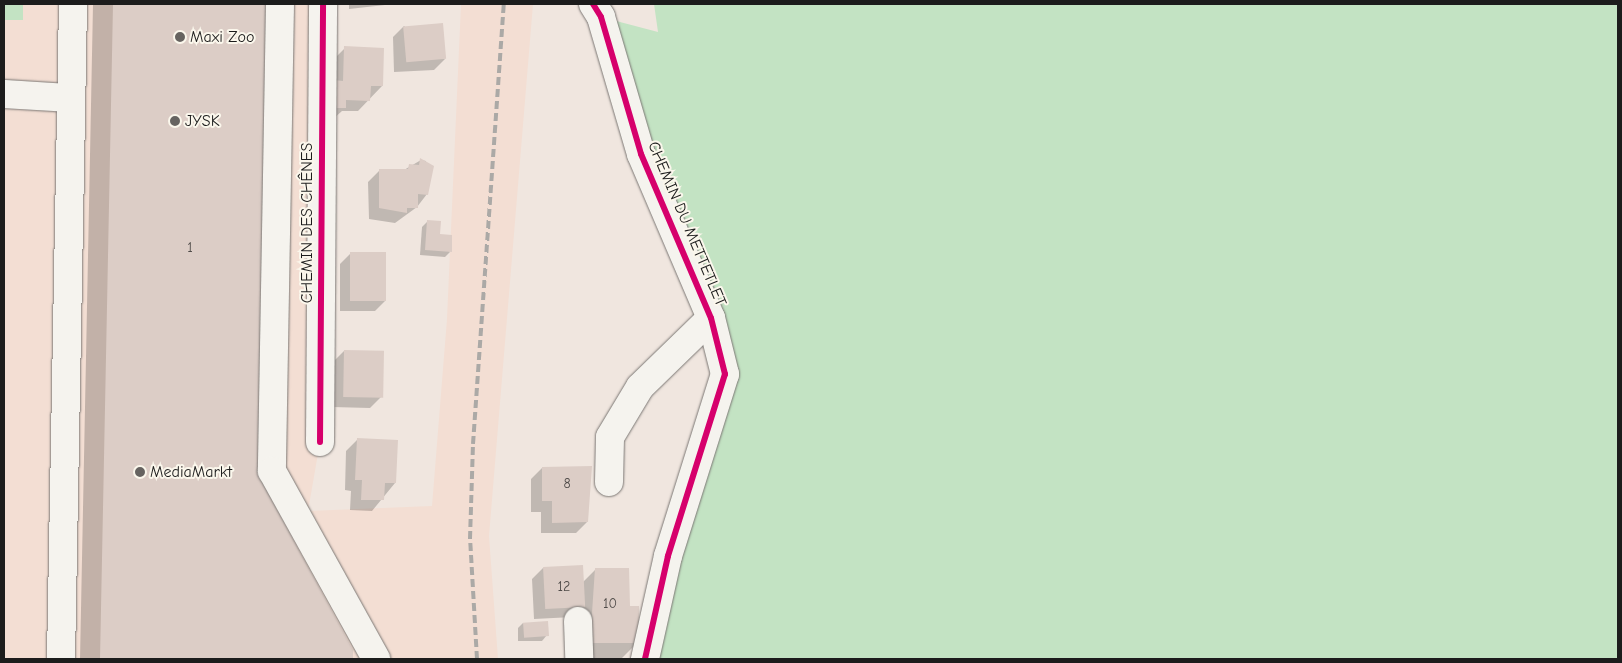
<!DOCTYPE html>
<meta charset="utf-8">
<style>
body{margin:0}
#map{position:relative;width:1622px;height:663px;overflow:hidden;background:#f0e6df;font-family:"Comic Neue",sans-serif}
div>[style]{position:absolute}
.built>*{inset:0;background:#f3ded3}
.green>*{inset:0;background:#c3e3c3;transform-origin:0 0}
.shadow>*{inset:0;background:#0003}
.building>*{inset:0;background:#dccdc6;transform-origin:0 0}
.roads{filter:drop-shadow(0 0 1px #7b7774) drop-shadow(0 0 1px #7b7774)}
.minor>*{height:28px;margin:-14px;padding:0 14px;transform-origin:14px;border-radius:14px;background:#f5f3ee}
.rail>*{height:4px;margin-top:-2px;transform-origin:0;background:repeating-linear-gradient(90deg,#aba9a6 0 8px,transparent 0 12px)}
.cycleway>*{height:6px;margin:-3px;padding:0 3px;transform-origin:3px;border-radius:3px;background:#d6006c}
.dots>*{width:14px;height:14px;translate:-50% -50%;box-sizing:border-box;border:2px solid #fbf7ec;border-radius:50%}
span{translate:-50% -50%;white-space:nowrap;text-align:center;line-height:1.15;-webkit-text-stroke:4px #fbf7ec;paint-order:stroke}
.number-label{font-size:14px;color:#4e4a48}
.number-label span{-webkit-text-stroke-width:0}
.poi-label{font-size:16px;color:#1c1c1c}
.left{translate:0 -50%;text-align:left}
.street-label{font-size:16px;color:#1c1c1c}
.frame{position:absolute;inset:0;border:5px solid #1c1c1c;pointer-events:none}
</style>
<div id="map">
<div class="built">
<div style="clip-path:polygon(4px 4px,323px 4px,320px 442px,308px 511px,432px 506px,447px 319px,461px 4px,533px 4px,489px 536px,498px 659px,4px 659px)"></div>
</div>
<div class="green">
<div style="left:4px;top:4px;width:19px;height:16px"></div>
<div style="clip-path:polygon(654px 4px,1618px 4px,1618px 659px,645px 659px,725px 374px,601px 17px,658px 32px)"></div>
</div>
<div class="shadow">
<div style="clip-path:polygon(93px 4px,275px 4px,267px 493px,352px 650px,352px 659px,80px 659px)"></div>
<div style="clip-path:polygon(349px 4px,394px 4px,349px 9px)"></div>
<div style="clip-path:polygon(404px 26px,445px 59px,434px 70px,394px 72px,393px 37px)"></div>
<div style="clip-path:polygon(345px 48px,382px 86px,358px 111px,342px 111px,333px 119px,334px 59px)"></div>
<div style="clip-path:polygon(421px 160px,426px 161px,427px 194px,417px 207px,395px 223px,369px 219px,368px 182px,379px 171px,404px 170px)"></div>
<div style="clip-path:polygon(427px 222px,450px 252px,445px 257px,420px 255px,422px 227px)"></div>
<div style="clip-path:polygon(351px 253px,386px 300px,375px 311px,340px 311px,340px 264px)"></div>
<div style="clip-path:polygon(344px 351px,381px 397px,370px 408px,332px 407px,333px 362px)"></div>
<div style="clip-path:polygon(357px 440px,395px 483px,372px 511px,350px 510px,351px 491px,345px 490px,346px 451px)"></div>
<div style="clip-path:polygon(591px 467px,587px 522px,576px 533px,541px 533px,541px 512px,531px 512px,531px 479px,542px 468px)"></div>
<div style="clip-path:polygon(543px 568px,583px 582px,595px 570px,629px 608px,638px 642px,622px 658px,575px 659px,573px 617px,534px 619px,532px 579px)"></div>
<div style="clip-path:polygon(523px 623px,547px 635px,542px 641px,518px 641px,518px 628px)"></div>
</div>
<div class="building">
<div style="clip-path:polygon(113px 4px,276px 4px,268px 493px,353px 650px,353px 659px,100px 659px)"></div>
<div style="left:443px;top:23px;width:36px;height:40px;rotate:85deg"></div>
<div style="clip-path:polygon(344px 46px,384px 48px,383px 86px,371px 86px,370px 101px,346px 100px,346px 108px,332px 108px,333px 80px,343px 81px)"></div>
<div style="clip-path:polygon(420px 158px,434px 166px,428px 195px,418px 194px,418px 208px,407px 208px,407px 213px,379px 208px,379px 169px,408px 169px,409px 164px,419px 165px)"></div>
<div style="clip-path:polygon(427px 220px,441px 221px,440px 234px,452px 235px,452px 252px,425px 250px)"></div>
<div style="left:350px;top:252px;width:36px;height:49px"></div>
<div style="left:344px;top:350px;width:40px;height:47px;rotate:1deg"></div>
<div style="clip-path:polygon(357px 438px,398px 440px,396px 483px,385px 483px,384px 500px,361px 500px,362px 480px,355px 480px)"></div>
<div style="clip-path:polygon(592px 466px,588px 522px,552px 523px,552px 501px,542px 501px,542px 467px)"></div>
<div style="left:583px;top:565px;width:42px;height:40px;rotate:87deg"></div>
<div style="clip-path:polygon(595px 568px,629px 568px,630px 606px,639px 606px,639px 643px,590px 643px)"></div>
<div style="left:548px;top:621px;width:15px;height:25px;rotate:86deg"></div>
</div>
<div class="roads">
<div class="minor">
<div style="left:280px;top:4px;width:467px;rotate:91deg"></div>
<div style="left:272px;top:471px;width:215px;rotate:61deg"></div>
<div style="left:593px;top:4px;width:15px;rotate:58deg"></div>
<div style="left:601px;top:17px;width:143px;rotate:73.7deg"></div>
<div style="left:641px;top:154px;width:178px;rotate:66.9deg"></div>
<div style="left:711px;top:318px;width:58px;rotate:76deg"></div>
<div style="left:725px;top:374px;width:191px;rotate:107.4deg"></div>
<div style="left:668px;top:556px;width:106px;rotate:102.6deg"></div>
<div style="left:4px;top:94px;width:66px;rotate:3.5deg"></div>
<div style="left:320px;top:442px;width:438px;rotate:-89.6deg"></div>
<div style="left:609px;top:482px;width:45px;rotate:-88.7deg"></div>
<div style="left:610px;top:437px;width:58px;rotate:-59deg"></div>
<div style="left:640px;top:387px;width:99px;rotate:-44.2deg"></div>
<div style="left:578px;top:621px;width:38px;rotate:88deg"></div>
<div style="left:61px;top:659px;width:655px;rotate:-88.95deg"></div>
</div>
</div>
<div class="rail">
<div style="left:477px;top:659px;width:120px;rotate:-93.3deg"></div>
<div style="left:470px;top:539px;width:95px;rotate:-88.2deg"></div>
<div style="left:473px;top:444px;width:441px;rotate:-86deg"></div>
</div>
<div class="cycleway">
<div style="left:593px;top:4px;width:15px;rotate:58deg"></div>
<div style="left:601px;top:17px;width:143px;rotate:73.7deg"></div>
<div style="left:641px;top:154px;width:178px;rotate:66.9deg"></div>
<div style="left:711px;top:318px;width:58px;rotate:76deg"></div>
<div style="left:725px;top:374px;width:191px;rotate:107.4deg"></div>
<div style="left:668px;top:556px;width:106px;rotate:102.6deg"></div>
<div style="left:320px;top:442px;width:438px;rotate:-89.6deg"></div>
</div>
<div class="dots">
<div style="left:180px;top:37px;background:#666360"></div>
<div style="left:175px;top:121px;background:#666360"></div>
<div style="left:140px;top:472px;background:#666360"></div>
</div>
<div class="number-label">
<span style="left:190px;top:248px">1</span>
<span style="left:567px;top:484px">8</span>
<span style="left:564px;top:587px">12</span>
<span style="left:610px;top:604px">10</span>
</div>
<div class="poi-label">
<span class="left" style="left:190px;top:37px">Maxi Zoo</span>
<span class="left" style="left:185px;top:121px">JYSK</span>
<span class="left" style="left:150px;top:472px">MediaMarkt</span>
</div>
<div class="street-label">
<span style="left:307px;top:223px;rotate:-90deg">CHEMIN DES CHÊNES</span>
<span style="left:687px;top:224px;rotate:67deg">CHEMIN DU METTETLET</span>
</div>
<div class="frame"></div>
</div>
